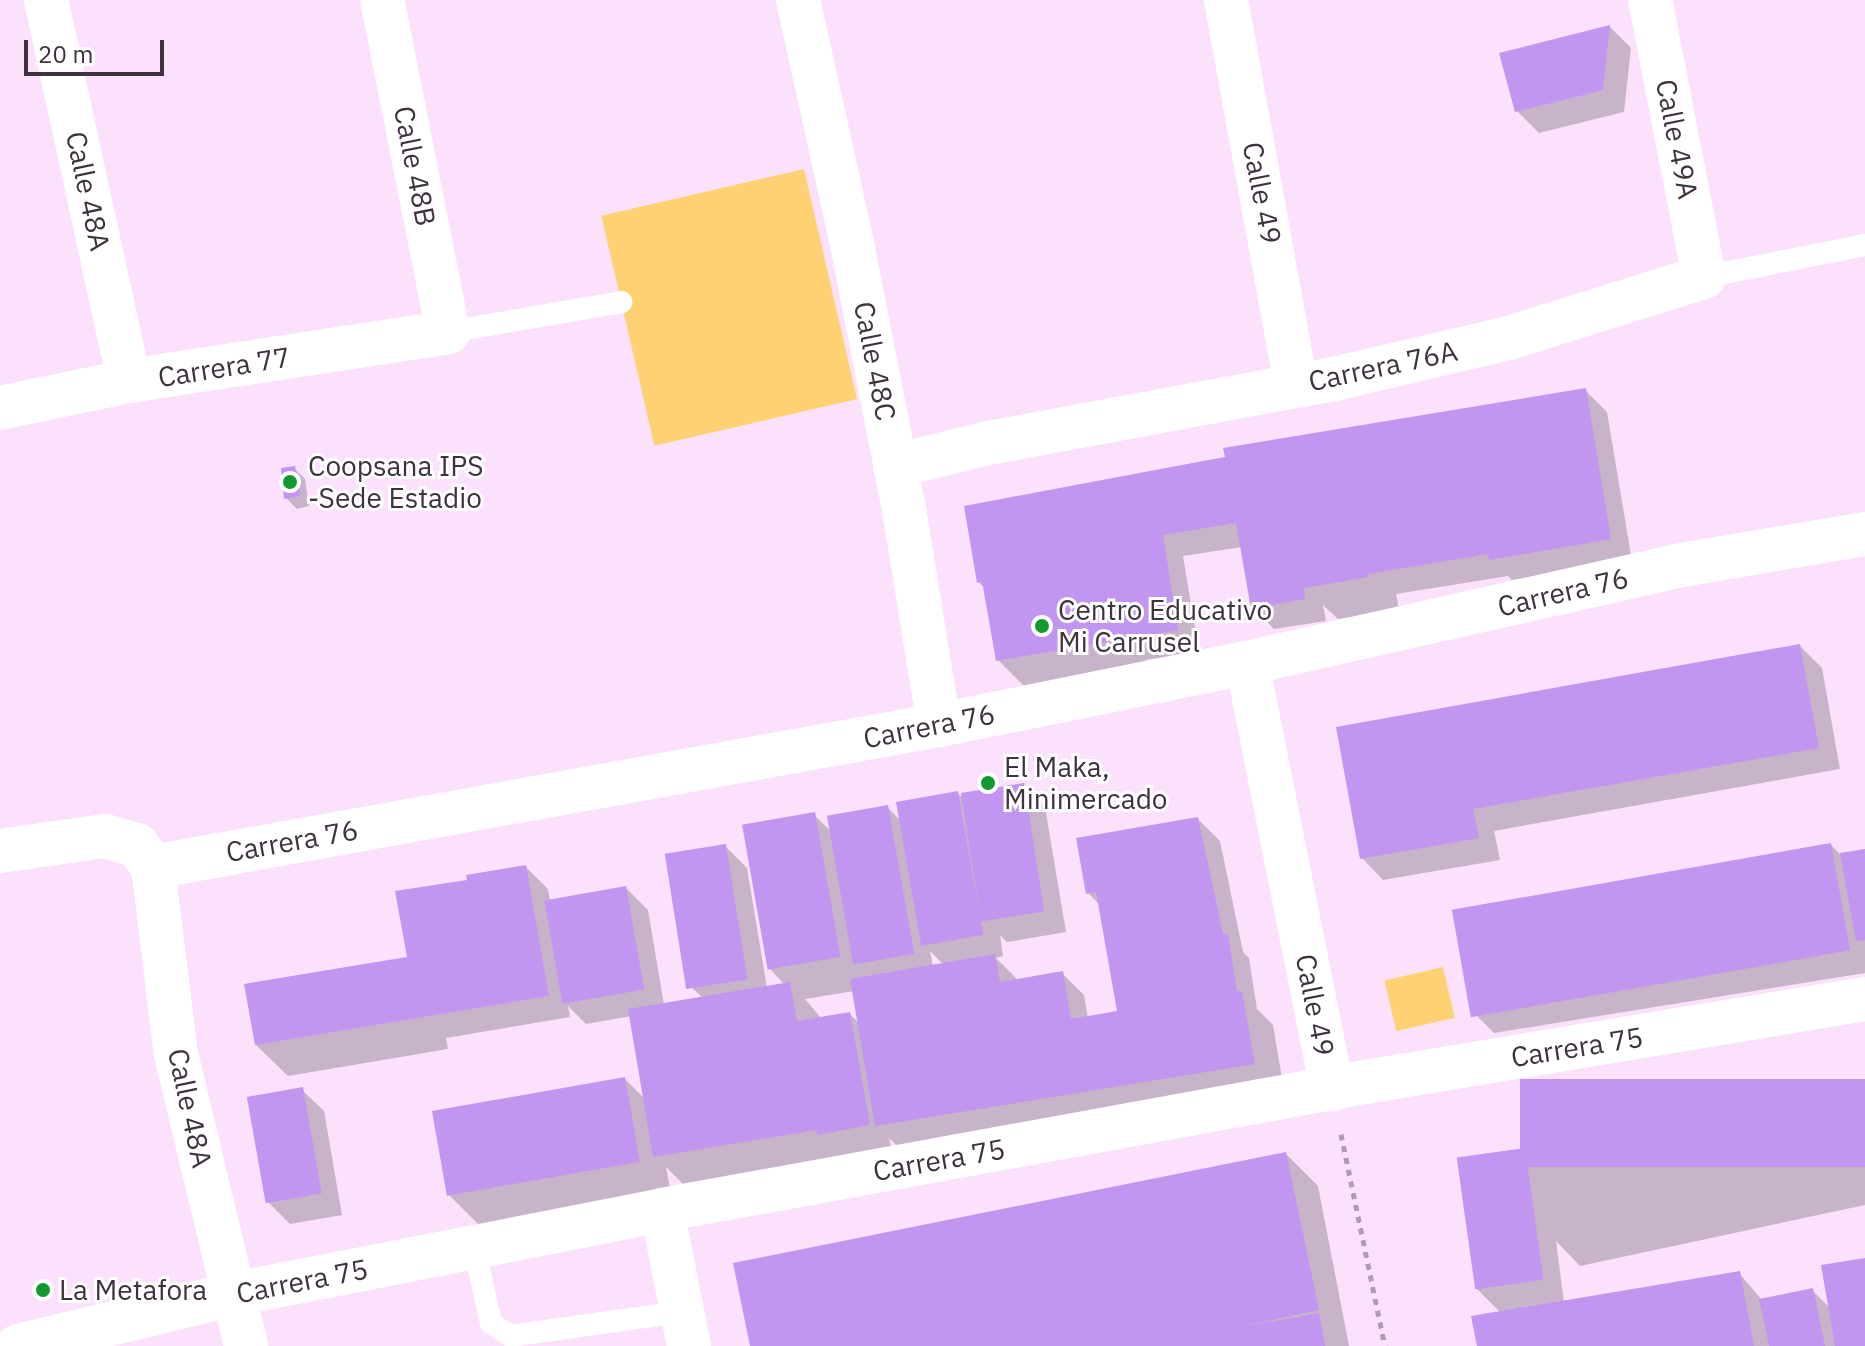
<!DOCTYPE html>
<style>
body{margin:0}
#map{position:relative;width:1865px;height:1346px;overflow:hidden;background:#fbe1fc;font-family:"IBM Plex Sans",sans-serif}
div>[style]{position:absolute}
.green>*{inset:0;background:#fed272;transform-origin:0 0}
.shadow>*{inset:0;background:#0003}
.building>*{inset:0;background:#c195f0;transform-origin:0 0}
.path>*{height:5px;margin-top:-2.5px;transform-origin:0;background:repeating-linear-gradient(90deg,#b09cb1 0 6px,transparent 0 12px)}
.service>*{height:22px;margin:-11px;padding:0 11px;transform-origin:11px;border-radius:11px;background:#fff}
.minor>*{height:44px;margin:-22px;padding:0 22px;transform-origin:22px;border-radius:22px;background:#fff}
.dots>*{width:22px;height:22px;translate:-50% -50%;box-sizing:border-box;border:4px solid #fff;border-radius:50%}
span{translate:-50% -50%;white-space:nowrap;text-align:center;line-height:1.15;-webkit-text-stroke:6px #fff;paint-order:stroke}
.street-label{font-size:28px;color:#3f323f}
.poi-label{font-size:28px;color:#3f323f}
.left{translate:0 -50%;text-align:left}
.scale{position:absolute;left:24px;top:40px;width:140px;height:36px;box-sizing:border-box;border:4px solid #3f323f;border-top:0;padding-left:10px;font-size:24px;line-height:28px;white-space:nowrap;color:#3f323f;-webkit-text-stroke:6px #fff;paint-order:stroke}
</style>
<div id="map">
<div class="green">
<div style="left:804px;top:169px;width:236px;height:208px;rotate:77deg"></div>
<div style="left:1443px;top:967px;width:52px;height:60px;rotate:77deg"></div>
</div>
<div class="shadow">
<div style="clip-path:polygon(1610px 27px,1631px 48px,1624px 112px,1539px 133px,1517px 111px,1502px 54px)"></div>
<div style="clip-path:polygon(1585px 390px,1607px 412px,1632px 561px,1512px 580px,1508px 576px,1396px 594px,1399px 609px,1338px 619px,1323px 605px,1326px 621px,1274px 629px,1253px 608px,1242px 547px,1183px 556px,1199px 652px,1146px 660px,1148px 672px,1030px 692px,998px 660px,986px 589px,978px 582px,1093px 487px,1092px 482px)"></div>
<div style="clip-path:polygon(294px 468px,305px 479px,309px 506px,297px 509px,286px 498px)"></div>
<div style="clip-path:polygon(1800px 646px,1822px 668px,1840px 769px,1494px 831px,1500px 860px,1383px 880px,1362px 858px)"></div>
<div style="clip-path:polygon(evenodd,1023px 786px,1045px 807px,1066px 932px,1007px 942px,1000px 935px,1003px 956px,996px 958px,1019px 981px,1062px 973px,1084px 995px,1088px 1018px,1122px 1013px,1101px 906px,1088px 893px,1198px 819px,1220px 841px,1243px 952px,1249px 958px,1257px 1009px,1273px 1025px,1285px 1096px,909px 1157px,889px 1138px,891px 1146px,687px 1188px,666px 1167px,671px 1194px,480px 1226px,448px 1194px,625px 1079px,646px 1100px,632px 1016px,586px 1024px,568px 1006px,570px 1017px,446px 1038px,448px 1049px,288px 1076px,256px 1045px,409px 959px,469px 882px,526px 867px,548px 889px,550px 901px,626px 888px,648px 910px,664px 1005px,703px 998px,692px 988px,726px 847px,747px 868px,767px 988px,785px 985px,769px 968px,814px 815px,832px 832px,887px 807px,902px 822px,957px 793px,964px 799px,1023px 786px,930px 951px,944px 965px,933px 967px,930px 951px,1023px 786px,854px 991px,860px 1024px,850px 1014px,822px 1019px,805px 999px,854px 991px)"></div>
<div style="clip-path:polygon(1831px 845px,1841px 855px,1865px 851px,1865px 973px,1494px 1033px,1472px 1011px)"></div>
<div style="clip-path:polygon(1865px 1081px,1865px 1205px,1580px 1266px,1556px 1241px,1564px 1302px,1739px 1273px,1762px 1300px,1812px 1290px,1830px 1308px,1865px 1260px,1865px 1346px,1479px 1346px,1501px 1313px,1476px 1288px,1524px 1150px,1531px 1156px)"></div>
<div style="clip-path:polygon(302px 1090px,324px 1111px,342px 1215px,290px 1224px,268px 1202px)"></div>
<div style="clip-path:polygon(1286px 1154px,1318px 1186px,1349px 1346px,752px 1346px)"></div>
</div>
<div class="building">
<div style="clip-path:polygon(1610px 25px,1603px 90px,1515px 112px,1499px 53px)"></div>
<div style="clip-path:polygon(1586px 388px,1611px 539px,1489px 560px,1488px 554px,1367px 574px,1368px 577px,1304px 588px,1305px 599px,1251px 609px,1236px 523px,1163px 535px,1178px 630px,996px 661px,982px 581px,977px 583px,964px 506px,1225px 457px,1223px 448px)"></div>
<div style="clip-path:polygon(295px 466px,300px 496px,284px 499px,281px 468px)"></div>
<div style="clip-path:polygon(1800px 644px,1819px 748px,1473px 809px,1479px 838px,1360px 859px,1336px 727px)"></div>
<div style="left:1024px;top:783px;width:130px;height:64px;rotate:81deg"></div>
<div style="left:958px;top:791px;width:146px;height:63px;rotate:80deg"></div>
<div style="left:888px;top:805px;width:151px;height:62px;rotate:80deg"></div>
<div style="left:815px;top:812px;width:147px;height:74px;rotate:80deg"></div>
<div style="clip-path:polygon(1198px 817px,1223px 934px,1228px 934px,1237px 991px,1242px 991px,1255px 1064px,875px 1126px,850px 979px,995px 954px,1000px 982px,1063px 971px,1071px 1019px,1117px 1011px,1096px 892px,1086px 894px,1076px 838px)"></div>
<div style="left:1831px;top:843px;width:109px;height:385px;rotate:80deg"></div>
<div style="left:726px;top:844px;width:137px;height:62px;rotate:81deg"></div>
<div style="clip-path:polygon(1865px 849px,1865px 940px,1856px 941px,1840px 853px)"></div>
<div style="clip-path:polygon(526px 865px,549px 996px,255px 1045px,244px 984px,407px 957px,395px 891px,467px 880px,466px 875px)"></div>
<div style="left:626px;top:886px;width:105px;height:83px;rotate:80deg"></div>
<div style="clip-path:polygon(790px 982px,797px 1021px,850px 1012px,870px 1125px,817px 1135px,816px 1130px,653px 1157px,628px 1009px)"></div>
<div style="left:625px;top:1077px;width:86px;height:196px;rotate:80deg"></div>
<div style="left:1865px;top:1079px;width:88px;height:345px;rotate:90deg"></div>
<div style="left:303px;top:1087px;width:108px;height:57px;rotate:80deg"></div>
<div style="left:1525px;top:1148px;width:133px;height:69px;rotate:82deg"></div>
<div style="clip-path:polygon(1286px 1152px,1319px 1310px,1234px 1328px,1319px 1313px,1325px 1346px,750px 1346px,733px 1263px)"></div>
<div style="clip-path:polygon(1865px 1258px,1865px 1346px,1835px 1346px,1821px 1265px)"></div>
<div style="clip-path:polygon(1740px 1271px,1754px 1346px,1477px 1346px,1471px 1316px)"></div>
<div style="clip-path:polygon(1813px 1288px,1825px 1346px,1769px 1346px,1759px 1299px)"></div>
</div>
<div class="path">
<div style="left:1341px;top:1134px;width:217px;rotate:78.3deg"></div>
</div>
<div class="service">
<div style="left:1704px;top:277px;width:164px;rotate:-11.2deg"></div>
<div style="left:448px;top:332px;width:176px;rotate:-9.8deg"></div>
<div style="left:474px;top:1246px;width:79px;rotate:77.6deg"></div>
<div style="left:491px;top:1323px;width:23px;rotate:34deg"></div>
<div style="left:510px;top:1336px;width:173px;rotate:-8deg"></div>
</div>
<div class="minor">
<div style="left:46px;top:0;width:390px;rotate:77.7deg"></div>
<div style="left:798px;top:0;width:255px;rotate:77.5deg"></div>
<div style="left:853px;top:249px;width:259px;rotate:78.9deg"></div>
<div style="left:903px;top:503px;width:225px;rotate:80.8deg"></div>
<div style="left:1226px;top:0;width:391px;rotate:79.7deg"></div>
<div style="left:0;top:408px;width:132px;rotate:-11.8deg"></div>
<div style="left:129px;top:381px;width:323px;rotate:-8.7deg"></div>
<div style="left:448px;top:332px;width:338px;rotate:-101.2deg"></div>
<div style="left:895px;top:466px;width:91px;rotate:-14deg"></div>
<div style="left:983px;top:444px;width:357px;rotate:-10.5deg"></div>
<div style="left:1334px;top:379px;width:180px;rotate:-13.2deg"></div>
<div style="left:1509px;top:338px;width:204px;rotate:-17.4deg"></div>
<div style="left:1704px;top:277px;width:282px;rotate:-101deg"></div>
<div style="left:1247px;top:663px;width:435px;rotate:78.7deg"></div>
<div style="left:0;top:851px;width:106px;rotate:-8.1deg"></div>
<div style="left:105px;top:836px;width:33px;rotate:16deg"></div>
<div style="left:137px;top:845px;width:27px;rotate:54deg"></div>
<div style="left:153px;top:867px;width:799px;rotate:-10.24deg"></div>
<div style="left:939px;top:725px;width:314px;rotate:-11.4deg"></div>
<div style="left:1247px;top:663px;width:440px;rotate:-12.7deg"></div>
<div style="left:1676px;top:566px;width:192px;rotate:-9.6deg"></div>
<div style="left:153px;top:867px;width:188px;rotate:83deg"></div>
<div style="left:176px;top:1054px;width:300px;rotate:76.5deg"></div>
<div style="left:662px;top:1210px;width:139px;rotate:78.8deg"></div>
<div style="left:18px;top:1346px;width:223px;rotate:-13.5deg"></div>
<div style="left:235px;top:1294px;width:435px;rotate:-11.1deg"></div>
<div style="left:662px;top:1210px;width:715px;rotate:-10.32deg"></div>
<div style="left:1365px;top:1082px;width:507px;rotate:-9.43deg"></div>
</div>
<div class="dots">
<div style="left:290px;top:482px;background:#129a31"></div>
<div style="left:1042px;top:626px;background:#129a31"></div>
<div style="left:988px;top:783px;background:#129a31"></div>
<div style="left:43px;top:1290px;background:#129a31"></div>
</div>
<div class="street-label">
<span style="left:1677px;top:139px;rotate:79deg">Calle 49A</span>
<span style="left:415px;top:166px;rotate:79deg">Calle 48B</span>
<span style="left:88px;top:191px;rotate:78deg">Calle 48A</span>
<span style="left:1262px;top:193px;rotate:79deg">Calle 49</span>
<span style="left:875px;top:361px;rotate:79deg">Calle 48C</span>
<span style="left:1383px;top:366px;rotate:-12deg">Carrera 76A</span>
<span style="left:224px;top:367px;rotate:-9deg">Carrera 77</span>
<span style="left:1563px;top:592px;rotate:-13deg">Carrera 76</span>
<span style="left:929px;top:726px;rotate:-11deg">Carrera 76</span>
<span style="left:292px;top:841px;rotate:-10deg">Carrera 76</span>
<span style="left:1315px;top:1005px;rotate:79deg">Calle 49</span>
<span style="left:1577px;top:1047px;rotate:-9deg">Carrera 75</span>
<span style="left:190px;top:1108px;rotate:78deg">Calle 48A</span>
<span style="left:939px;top:1160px;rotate:-10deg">Carrera 75</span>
<span style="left:302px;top:1281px;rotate:-11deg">Carrera 75</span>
</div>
<div class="poi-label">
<span class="left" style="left:308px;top:482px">Coopsana IPS<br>-Sede Estadio</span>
<span class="left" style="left:1058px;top:626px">Centro Educativo<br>Mi Carrusel</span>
<span class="left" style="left:1004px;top:783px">El Maka,<br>Minimercado</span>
<span class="left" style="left:59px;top:1290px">La Metafora</span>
</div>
<div class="scale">20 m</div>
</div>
